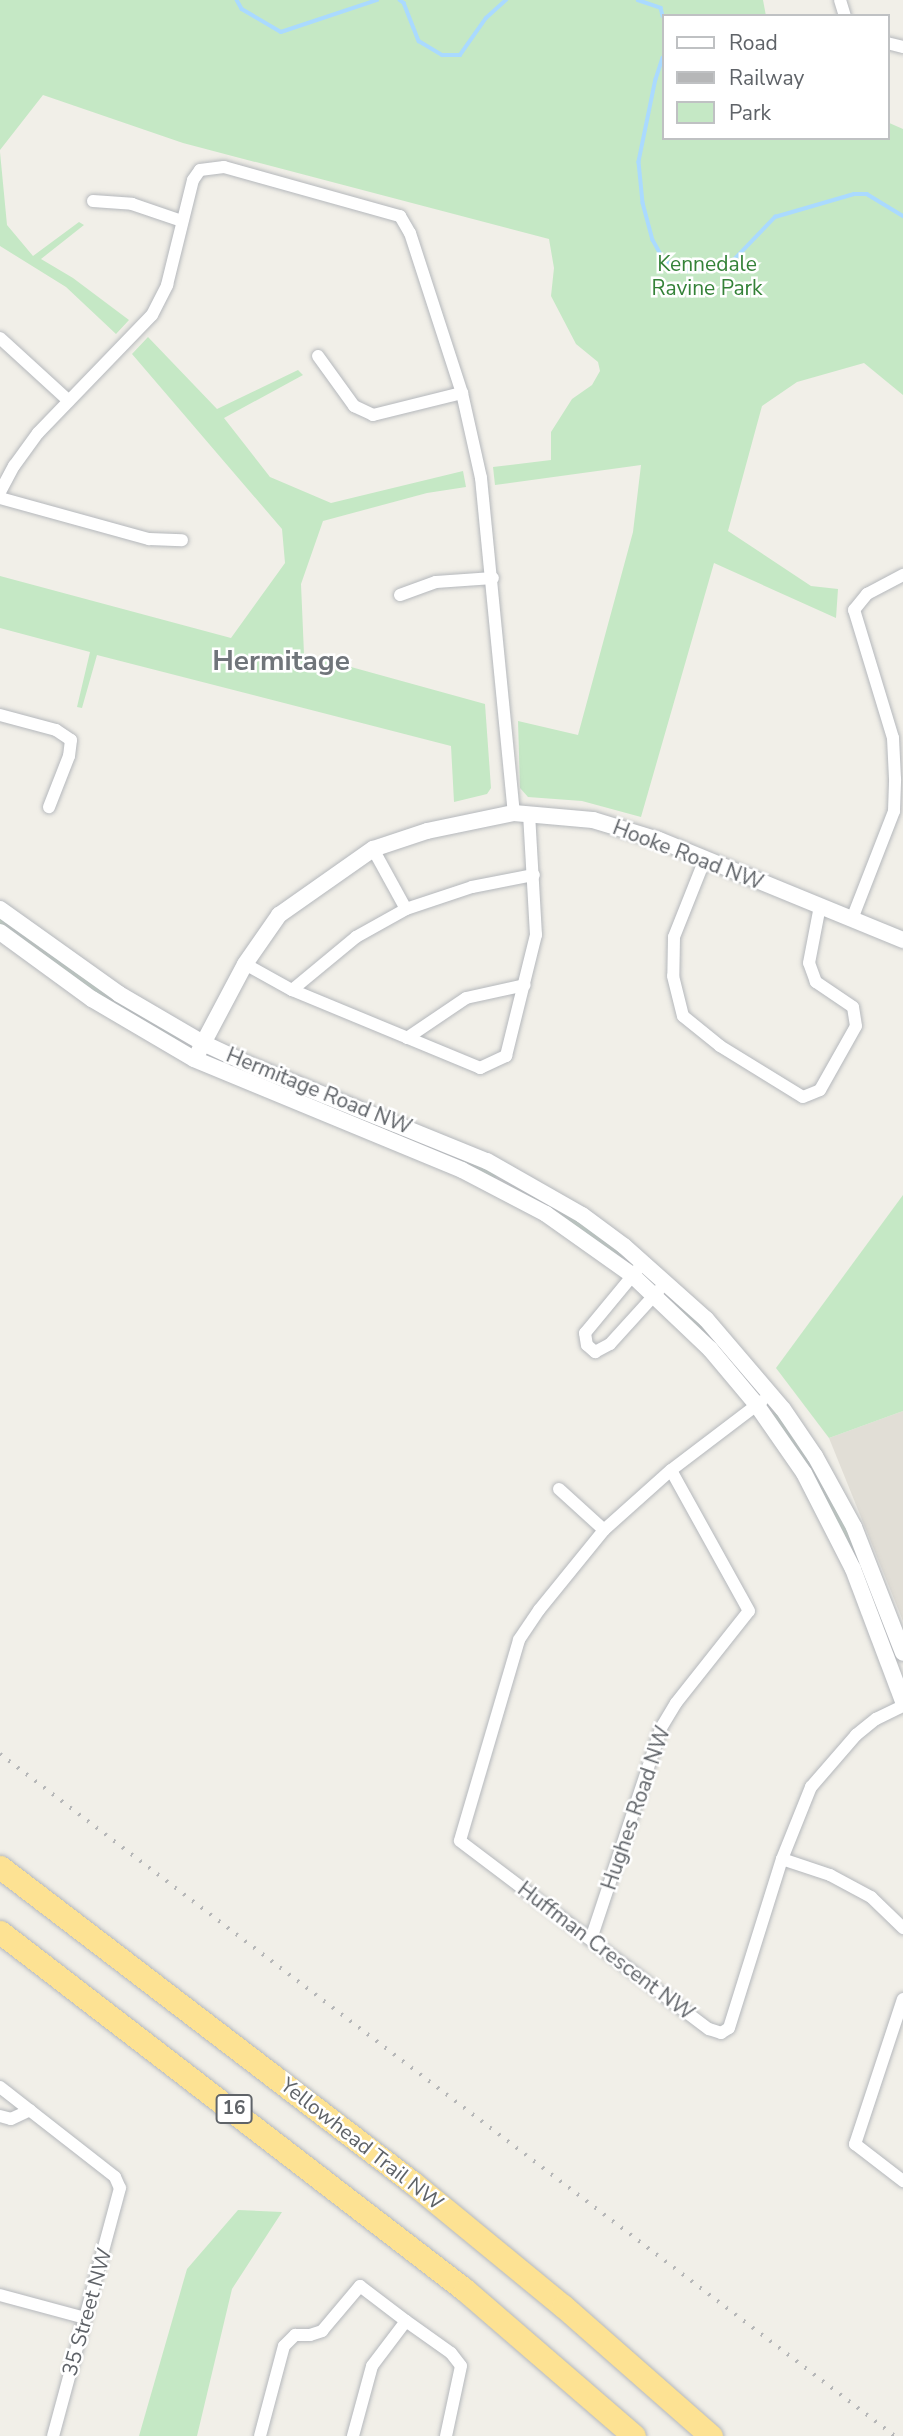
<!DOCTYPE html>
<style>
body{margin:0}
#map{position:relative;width:903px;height:2436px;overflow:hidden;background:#f1efe8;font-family:"Nunito Sans",sans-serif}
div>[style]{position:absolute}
.education>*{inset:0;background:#e1ded6}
.green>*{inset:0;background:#c5e8c5}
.stream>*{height:3.5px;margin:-1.75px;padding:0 1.75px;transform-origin:1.75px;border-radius:1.75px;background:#aadaff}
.roads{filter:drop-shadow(0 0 2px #b5b8bc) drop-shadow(0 0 2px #b5b8bc)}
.minor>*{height:12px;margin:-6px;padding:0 6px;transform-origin:6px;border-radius:6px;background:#fff}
.tertiary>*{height:16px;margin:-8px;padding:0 8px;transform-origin:8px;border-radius:8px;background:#fff}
.motorway>*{height:23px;margin:-11.5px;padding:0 11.5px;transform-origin:11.5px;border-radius:11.5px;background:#fde293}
.rail>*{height:3.5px;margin-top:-1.75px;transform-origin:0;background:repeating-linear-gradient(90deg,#b6b7b8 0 2px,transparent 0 11px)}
span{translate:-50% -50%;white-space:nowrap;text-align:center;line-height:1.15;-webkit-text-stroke:5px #fff;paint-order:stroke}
.shield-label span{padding:2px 5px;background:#fff;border:2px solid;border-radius:5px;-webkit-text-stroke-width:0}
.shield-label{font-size:19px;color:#5f6368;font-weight:700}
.park-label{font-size:21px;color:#348238}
.street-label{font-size:21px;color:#5f6368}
.district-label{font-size:28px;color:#70757a;font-weight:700}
.legend{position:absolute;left:662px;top:14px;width:228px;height:126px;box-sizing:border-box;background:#fff;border:2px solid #bfc1c3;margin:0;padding:9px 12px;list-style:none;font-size:21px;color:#5f6368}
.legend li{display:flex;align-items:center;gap:14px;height:35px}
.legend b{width:35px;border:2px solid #bfc1c3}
</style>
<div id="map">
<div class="education">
<div style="clip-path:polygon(903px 1411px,903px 1621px,829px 1438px)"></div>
</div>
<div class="green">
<div style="clip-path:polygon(0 0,763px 0,766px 16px,663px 16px,663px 138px,887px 138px,887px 122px,903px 129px,903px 395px,864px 363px,797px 382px,762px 406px,728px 531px,811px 586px,838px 589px,836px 618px,714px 563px,641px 817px,582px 801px,528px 797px,520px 788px,518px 721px,578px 735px,633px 532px,641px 465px,495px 485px,493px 467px,551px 460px,551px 432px,572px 399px,592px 385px,600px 371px,598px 362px,576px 344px,551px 296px,554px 268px,549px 239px,183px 143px,43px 95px,0 150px)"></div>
<div style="clip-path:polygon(0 152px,7px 225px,33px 256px,79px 222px,84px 225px,41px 259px,73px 278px,129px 320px,116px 334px,66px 287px,0 246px)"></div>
<div style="clip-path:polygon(148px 337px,217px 409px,298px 370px,303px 375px,224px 418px,270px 477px,331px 503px,463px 471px,466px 487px,427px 493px,323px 521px,301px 584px,304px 654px,485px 704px,491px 788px,487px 794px,454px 802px,451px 746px,97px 655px,82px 708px,77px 707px,90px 652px,0 628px,0 576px,231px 638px,285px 563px,282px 529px,132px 354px)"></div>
<div style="clip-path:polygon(0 915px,181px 1037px,179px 1041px,136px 1020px,40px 954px,0 924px)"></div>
<div style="clip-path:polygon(222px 1058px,472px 1160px,497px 1175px,495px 1179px,219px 1062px)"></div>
<div style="clip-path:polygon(532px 1191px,615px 1246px,623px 1257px,621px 1260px,528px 1198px)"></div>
<div style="clip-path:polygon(903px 1195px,903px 1411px,829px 1438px,776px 1368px)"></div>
<div style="clip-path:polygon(669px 1297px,682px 1302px,749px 1379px,747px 1383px)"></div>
<div style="clip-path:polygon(774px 1412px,782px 1418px,838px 1508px,857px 1555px,850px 1549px,771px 1414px)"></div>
<div style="clip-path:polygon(238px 2210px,282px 2212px,232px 2289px,197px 2436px,139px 2436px,187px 2269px)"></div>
</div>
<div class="stream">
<div style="left:237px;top:0;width:10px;rotate:61deg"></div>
<div style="left:242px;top:9px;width:45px;rotate:30.5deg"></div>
<div style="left:281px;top:32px;width:101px;rotate:-18.4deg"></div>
<div style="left:400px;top:0;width:5px;rotate:37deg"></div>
<div style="left:404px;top:3px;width:41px;rotate:68.5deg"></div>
<div style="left:419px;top:41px;width:27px;rotate:31deg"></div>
<div style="left:442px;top:55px;width:18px"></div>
<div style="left:460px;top:55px;width:45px;rotate:-54.9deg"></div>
<div style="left:486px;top:18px;width:27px;rotate:-42deg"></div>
<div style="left:638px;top:0;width:24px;rotate:19deg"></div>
<div style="left:661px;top:8px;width:8px;rotate:76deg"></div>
<div style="left:663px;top:58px;width:22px;rotate:108deg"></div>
<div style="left:656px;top:79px;width:85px;rotate:101.6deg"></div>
<div style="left:639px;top:162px;width:41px;rotate:84.4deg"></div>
<div style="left:643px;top:203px;width:38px;rotate:75deg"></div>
<div style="left:653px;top:240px;width:23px;rotate:61deg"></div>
<div style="left:664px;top:260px;width:21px;rotate:31deg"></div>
<div style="left:682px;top:271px;width:44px;rotate:-3.9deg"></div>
<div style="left:726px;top:268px;width:71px;rotate:-46.1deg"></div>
<div style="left:775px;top:217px;width:82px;rotate:-16.2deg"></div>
<div style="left:854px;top:194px;width:13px"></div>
<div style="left:867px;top:194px;width:42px;rotate:31.4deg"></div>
</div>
<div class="roads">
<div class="minor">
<div style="left:840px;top:0;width:17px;rotate:73deg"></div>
<div style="left:887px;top:43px;width:16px;rotate:14deg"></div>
<div style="left:93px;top:201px;width:39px;rotate:4deg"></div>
<div style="left:132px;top:204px;width:53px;rotate:18.8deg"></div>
<div style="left:0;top:338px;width:93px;rotate:42.4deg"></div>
<div style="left:318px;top:356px;width:62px;rotate:54.2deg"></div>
<div style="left:354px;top:406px;width:21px;rotate:25deg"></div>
<div style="left:373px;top:415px;width:92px;rotate:-13.9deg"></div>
<div style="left:0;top:492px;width:30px;rotate:-62deg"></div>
<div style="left:14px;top:466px;width:41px;rotate:-54deg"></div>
<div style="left:38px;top:433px;width:164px;rotate:-46deg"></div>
<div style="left:152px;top:315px;width:34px;rotate:-63deg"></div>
<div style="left:167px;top:285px;width:108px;rotate:-76.1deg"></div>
<div style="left:193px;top:180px;width:12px;rotate:-55deg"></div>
<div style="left:200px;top:170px;width:24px;rotate:-7deg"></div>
<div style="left:224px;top:167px;width:183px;rotate:15.6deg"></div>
<div style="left:400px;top:216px;width:20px;rotate:60deg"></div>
<div style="left:410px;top:233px;width:168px;rotate:72deg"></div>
<div style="left:462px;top:393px;width:87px;rotate:77.4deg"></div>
<div style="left:481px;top:478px;width:337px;rotate:84.4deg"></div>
<div style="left:0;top:498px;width:155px;rotate:15.4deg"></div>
<div style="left:149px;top:539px;width:33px;rotate:2deg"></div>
<div style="left:400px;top:595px;width:38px;rotate:-20deg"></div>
<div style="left:436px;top:582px;width:57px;rotate:-4deg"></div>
<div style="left:0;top:715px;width:58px;rotate:15deg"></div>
<div style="left:56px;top:730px;width:18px;rotate:34deg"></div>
<div style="left:71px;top:740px;width:16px;rotate:97deg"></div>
<div style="left:69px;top:756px;width:55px;rotate:111.4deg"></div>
<div style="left:373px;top:849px;width:68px;rotate:61.2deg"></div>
<div style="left:705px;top:859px;width:84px;rotate:111.7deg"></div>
<div style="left:674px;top:937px;width:39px;rotate:91deg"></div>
<div style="left:673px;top:976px;width:41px;rotate:76deg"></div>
<div style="left:683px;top:1016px;width:48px;rotate:39deg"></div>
<div style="left:720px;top:1046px;width:97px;rotate:31.6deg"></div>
<div style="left:803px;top:1097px;width:18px;rotate:-22deg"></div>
<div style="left:820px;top:1090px;width:73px;rotate:-60.6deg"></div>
<div style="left:856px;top:1026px;width:19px;rotate:-99deg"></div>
<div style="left:853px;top:1007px;width:45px;rotate:-146deg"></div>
<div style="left:816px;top:982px;width:20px;rotate:-110deg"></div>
<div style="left:809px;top:963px;width:58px;rotate:-79.1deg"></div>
<div style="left:852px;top:919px;width:116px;rotate:-68.7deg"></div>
<div style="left:894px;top:811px;width:32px;rotate:-88deg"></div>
<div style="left:895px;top:779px;width:41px;rotate:-92.8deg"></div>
<div style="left:893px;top:738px;width:134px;rotate:-106.9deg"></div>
<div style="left:854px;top:610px;width:21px;rotate:-51deg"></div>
<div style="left:867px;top:594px;width:41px;rotate:-27.8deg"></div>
<div style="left:245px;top:964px;width:54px;rotate:29deg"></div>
<div style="left:292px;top:990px;width:204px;rotate:22.5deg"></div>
<div style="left:480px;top:1068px;width:29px;rotate:-25deg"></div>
<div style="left:506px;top:1056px;width:125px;rotate:-76.1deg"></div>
<div style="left:536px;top:935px;width:121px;rotate:-93.3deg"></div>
<div style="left:292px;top:990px;width:83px;rotate:-39.6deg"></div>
<div style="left:356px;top:937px;width:57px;rotate:-29.2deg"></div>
<div style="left:406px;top:909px;width:70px;rotate:-18.4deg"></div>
<div style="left:472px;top:887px;width:63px;rotate:-11deg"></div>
<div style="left:407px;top:1038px;width:71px;rotate:-34.1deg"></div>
<div style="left:466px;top:998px;width:60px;rotate:-12.4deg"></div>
<div style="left:638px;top:1269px;width:83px;rotate:129.6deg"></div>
<div style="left:585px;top:1333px;width:12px;rotate:81deg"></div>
<div style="left:587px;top:1345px;width:11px;rotate:41deg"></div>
<div style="left:595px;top:1352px;width:17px;rotate:-28deg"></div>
<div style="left:610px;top:1344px;width:73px;rotate:-47.8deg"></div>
<div style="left:762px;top:1401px;width:114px;rotate:142.8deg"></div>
<div style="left:671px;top:1470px;width:90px;rotate:138.2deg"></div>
<div style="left:604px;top:1530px;width:103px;rotate:129.1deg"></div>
<div style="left:539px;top:1610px;width:36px;rotate:124deg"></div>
<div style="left:519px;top:1640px;width:209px;rotate:106.4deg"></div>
<div style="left:460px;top:1841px;width:312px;rotate:37.1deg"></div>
<div style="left:709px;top:2029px;width:13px;rotate:18deg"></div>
<div style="left:721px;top:2033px;width:9px;rotate:-32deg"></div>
<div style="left:729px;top:2028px;width:177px;rotate:-72.6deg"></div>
<div style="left:782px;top:1859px;width:78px;rotate:-68.1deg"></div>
<div style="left:811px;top:1787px;width:69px;rotate:-49.1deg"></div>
<div style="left:856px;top:1735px;width:26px;rotate:-39deg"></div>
<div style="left:876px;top:1719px;width:30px;rotate:-26deg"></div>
<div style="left:559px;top:1489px;width:61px;rotate:42.3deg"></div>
<div style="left:782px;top:1859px;width:51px;rotate:18.4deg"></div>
<div style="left:830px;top:1875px;width:47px;rotate:28.2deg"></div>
<div style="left:871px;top:1897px;width:45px;rotate:44.1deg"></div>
<div style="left:591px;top:1939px;width:222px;rotate:-71.6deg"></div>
<div style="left:661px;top:1728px;width:29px;rotate:-59deg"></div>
<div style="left:676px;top:1703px;width:117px;rotate:-51.6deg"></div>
<div style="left:749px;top:1611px;width:161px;rotate:-119deg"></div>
<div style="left:903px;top:1999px;width:153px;rotate:108.3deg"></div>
<div style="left:855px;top:2144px;width:61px;rotate:37.6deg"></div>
<div style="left:0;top:2087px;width:146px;rotate:38deg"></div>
<div style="left:115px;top:2177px;width:12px;rotate:66deg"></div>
<div style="left:120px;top:2188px;width:257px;rotate:105.1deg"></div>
<div style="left:0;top:2116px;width:11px;rotate:15deg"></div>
<div style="left:11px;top:2119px;width:21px;rotate:-25deg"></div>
<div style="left:0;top:2295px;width:88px;rotate:15.1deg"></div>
<div style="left:406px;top:2321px;width:55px;rotate:35.4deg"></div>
<div style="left:451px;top:2353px;width:16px;rotate:52deg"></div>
<div style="left:461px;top:2366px;width:72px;rotate:102.1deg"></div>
<div style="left:260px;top:2436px;width:93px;rotate:-75.1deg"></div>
<div style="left:284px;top:2346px;width:16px;rotate:-45deg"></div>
<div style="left:295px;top:2335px;width:15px"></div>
<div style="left:310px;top:2335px;width:13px;rotate:-18deg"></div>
<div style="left:322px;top:2331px;width:59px;rotate:-49.8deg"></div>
<div style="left:360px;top:2286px;width:58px;rotate:37.3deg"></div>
<div style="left:406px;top:2321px;width:56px;rotate:127.1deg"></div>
<div style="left:372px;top:2366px;width:73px;rotate:105.2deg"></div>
</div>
<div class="tertiary">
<div style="left:0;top:909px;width:146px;rotate:35.5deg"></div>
<div style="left:119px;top:994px;width:97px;rotate:30.3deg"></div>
<div style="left:203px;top:1043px;width:52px;rotate:25.1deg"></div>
<div style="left:250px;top:1065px;width:256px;rotate:22.1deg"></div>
<div style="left:487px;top:1161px;width:109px;rotate:29.6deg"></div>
<div style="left:582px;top:1215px;width:52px;rotate:36.4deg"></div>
<div style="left:624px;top:1246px;width:110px;rotate:41.7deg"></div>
<div style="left:706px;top:1319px;width:118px;rotate:49.5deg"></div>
<div style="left:783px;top:1409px;width:57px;rotate:55.8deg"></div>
<div style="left:815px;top:1456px;width:81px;rotate:61.2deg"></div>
<div style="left:854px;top:1527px;width:135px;rotate:68.7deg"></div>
<div style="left:0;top:932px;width:114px;rotate:36.1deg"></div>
<div style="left:92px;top:999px;width:118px;rotate:30.5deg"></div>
<div style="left:194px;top:1059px;width:290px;rotate:22.5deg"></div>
<div style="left:462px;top:1170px;width:95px;rotate:27.6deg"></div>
<div style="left:546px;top:1214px;width:105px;rotate:35.3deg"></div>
<div style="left:632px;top:1275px;width:108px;rotate:43.5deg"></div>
<div style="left:710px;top:1349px;width:72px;rotate:50.1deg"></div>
<div style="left:756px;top:1404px;width:84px;rotate:55.2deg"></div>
<div style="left:804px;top:1473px;width:108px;rotate:63deg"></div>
<div style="left:853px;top:1569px;width:141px;rotate:69.3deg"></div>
<div style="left:199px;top:1051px;width:98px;rotate:-62.1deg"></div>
<div style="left:245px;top:964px;width:60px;rotate:-55.2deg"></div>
<div style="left:279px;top:915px;width:115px;rotate:-35.1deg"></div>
<div style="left:373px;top:849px;width:57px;rotate:-18.4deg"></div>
<div style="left:427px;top:831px;width:89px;rotate:-11.7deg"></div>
<div style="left:514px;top:813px;width:79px;rotate:5.1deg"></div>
<div style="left:593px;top:820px;width:69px;rotate:16.9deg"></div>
<div style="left:659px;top:840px;width:264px;rotate:22.3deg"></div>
</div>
<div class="motorway">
<div style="left:0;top:1867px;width:520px;rotate:37.42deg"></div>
<div style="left:413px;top:2183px;width:194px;rotate:39.4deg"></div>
<div style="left:563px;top:2306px;width:197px;rotate:41.3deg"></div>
<div style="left:0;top:1932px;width:587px;rotate:37.59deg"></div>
<div style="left:465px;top:2290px;width:223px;rotate:40.8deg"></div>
</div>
</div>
<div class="rail">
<div style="left:0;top:1754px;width:1125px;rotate:37.31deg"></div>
</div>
<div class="shield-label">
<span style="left:234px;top:2109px">16</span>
</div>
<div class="park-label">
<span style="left:707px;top:276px">Kennedale<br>Ravine Park</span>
</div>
<div class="street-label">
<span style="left:688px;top:855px;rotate:21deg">Hooke Road NW</span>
<span style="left:319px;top:1091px;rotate:22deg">Hermitage Road NW</span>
<span style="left:636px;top:1808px;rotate:-71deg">Hughes Road NW</span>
<span style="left:606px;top:1951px;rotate:37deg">Huffman Crescent NW</span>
<span style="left:362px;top:2144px;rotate:38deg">Yellowhead Trail NW</span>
<span style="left:87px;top:2312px;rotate:-74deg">35 Street NW</span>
</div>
<div class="district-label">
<span style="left:281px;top:661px">Hermitage</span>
</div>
<ul class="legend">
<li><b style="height:9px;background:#fff"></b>Road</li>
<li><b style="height:9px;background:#b6b7b8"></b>Railway</li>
<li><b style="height:19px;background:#c5e8c5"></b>Park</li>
</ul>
</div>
